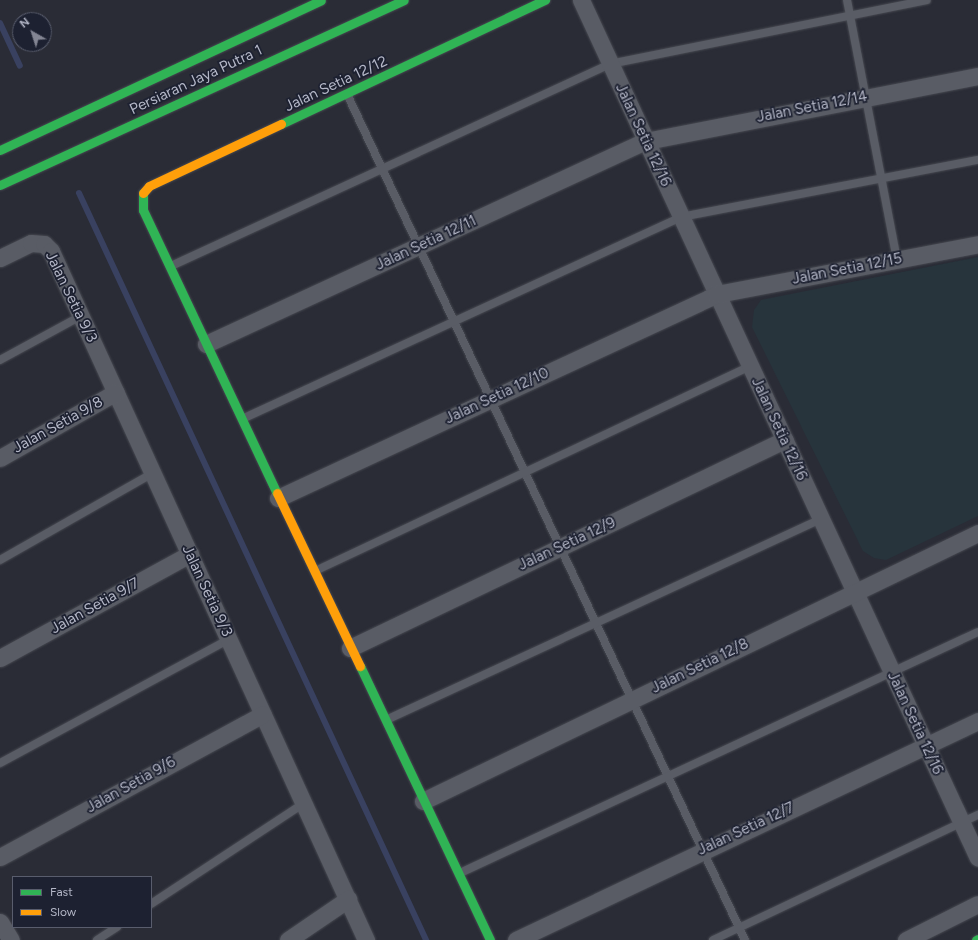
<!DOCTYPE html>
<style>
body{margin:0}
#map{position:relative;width:978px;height:940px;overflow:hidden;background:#2a2c36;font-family:Figtree,sans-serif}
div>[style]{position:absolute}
.green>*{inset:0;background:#27343c}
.stream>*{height:6px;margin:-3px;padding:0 3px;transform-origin:3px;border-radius:3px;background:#394160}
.roads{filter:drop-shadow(0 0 1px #464850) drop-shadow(0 0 1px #464850)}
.lane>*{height:8px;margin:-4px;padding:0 4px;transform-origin:4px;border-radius:4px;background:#595c65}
.street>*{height:17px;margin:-8.5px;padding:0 8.5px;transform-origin:8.5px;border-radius:8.5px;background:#595c65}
.fast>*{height:9px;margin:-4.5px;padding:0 4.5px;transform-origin:4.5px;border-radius:4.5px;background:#30b455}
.slow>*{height:9px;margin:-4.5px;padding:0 4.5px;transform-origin:4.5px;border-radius:4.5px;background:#ff9f0a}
span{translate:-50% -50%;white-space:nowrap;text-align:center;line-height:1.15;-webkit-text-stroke:3.5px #1d2131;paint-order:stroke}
.street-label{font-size:15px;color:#b4b7c7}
.legend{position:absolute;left:12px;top:876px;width:140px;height:52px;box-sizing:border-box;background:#1d2131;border:1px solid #595d6d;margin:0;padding:5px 7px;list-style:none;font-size:12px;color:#b4b7c7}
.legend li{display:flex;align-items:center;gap:8px;height:20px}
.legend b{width:20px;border:1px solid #595d6d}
.north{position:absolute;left:12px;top:12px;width:40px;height:40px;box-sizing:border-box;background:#1d2131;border:1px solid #595d6d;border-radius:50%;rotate:321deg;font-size:11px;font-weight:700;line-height:16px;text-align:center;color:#b4b7c7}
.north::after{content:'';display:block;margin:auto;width:14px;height:18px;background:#848694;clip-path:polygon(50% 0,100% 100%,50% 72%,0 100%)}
</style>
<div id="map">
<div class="green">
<div style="clip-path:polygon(978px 257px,978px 516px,886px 560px,874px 558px,863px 551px,752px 327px,754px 310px,761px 300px)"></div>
</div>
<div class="stream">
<div style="left:0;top:23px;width:47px;rotate:65.1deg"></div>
<div style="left:79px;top:193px;width:824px;rotate:65.08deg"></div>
</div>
<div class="roads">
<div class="lane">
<div style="left:847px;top:0;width:264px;rotate:79.1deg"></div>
<div style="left:347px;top:94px;width:935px;rotate:64.81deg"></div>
<div style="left:171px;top:266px;width:483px;rotate:-24.7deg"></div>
<div style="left:610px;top:64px;width:323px;rotate:-11.4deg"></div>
<div style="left:0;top:360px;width:92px;rotate:-28.5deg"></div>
<div style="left:242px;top:419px;width:483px;rotate:-24.7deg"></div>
<div style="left:681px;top:217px;width:302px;rotate:-10.9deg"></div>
<div style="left:0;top:560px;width:176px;rotate:-29.6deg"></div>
<div style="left:315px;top:571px;width:481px;rotate:-25.2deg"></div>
<div style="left:386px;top:720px;width:479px;rotate:-24.8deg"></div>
<div style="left:0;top:763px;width:260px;rotate:-28.4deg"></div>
<div style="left:460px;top:873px;width:571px;rotate:-24.95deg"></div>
<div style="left:151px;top:904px;width:183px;rotate:-33.4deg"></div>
<div style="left:97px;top:940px;width:24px;rotate:-33deg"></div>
<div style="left:713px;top:940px;width:293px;rotate:-25.3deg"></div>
</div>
<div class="street">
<div style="left:581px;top:0;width:945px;rotate:65.17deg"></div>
<div style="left:0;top:258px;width:34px;rotate:-26deg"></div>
<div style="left:31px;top:243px;width:13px;rotate:4deg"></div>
<div style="left:44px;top:244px;width:10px;rotate:45deg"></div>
<div style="left:51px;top:251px;width:758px;rotate:65.43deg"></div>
<div style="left:206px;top:344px;width:485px;rotate:-24.8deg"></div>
<div style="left:646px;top:141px;width:338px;rotate:-11.1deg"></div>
<div style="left:0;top:458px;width:133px;rotate:-29.6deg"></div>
<div style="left:278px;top:498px;width:484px;rotate:-24.9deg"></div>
<div style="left:717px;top:294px;width:266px;rotate:-10.8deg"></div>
<div style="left:350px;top:648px;width:482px;rotate:-25.6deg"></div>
<div style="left:0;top:658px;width:217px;rotate:-28.7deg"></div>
<div style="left:423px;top:801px;width:616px;rotate:-25.78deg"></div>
<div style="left:0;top:857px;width:299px;rotate:-28.5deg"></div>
<div style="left:0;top:922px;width:21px;rotate:59deg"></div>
<div style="left:288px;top:940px;width:73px;rotate:-34.3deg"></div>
<div style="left:516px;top:940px;width:511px;rotate:-25.36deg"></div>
<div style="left:906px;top:940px;width:80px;rotate:-26.6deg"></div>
</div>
<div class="fast">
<div style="left:281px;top:124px;width:292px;rotate:-25.2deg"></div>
<div style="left:0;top:150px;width:354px;rotate:-25deg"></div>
<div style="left:0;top:185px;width:444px;rotate:-24.6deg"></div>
<div style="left:143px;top:193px;width:17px;rotate:90deg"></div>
<div style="left:143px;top:210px;width:313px;rotate:64.7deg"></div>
<div style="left:360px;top:666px;width:303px;rotate:64.6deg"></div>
<div style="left:976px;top:940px;width:2px;rotate:-27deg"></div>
</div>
<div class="slow">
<div style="left:143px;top:193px;width:9px;rotate:-49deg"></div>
<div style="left:149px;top:186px;width:146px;rotate:-25.2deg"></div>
<div style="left:277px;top:493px;width:192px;rotate:64.4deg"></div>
</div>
</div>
<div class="street-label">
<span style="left:196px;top:80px;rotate:-25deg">Persiaran Jaya Putra 1</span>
<span style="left:336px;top:84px;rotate:-25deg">Jalan Setia 12/12</span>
<span style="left:812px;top:107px;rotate:-11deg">Jalan Setia 12/14</span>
<span style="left:643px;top:135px;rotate:65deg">Jalan Setia 12/16</span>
<span style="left:426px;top:243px;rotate:-25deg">Jalan Setia 12/11</span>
<span style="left:847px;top:269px;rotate:-11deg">Jalan Setia 12/15</span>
<span style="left:71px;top:297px;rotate:64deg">Jalan Setia 9/3</span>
<span style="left:497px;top:396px;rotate:-25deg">Jalan Setia 12/10</span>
<span style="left:58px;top:425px;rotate:-29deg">Jalan Setia 9/8</span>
<span style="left:779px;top:429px;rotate:65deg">Jalan Setia 12/16</span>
<span style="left:567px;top:544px;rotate:-25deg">Jalan Setia 12/9</span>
<span style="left:207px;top:591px;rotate:65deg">Jalan Setia 9/3</span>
<span style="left:95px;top:606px;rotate:-29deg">Jalan Setia 9/7</span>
<span style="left:700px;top:666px;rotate:-26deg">Jalan Setia 12/8</span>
<span style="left:915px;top:723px;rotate:65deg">Jalan Setia 12/16</span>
<span style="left:131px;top:785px;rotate:-29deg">Jalan Setia 9/6</span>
<span style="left:746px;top:829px;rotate:-25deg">Jalan Setia 12/7</span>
</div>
<ul class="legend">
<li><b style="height:5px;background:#30b455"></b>Fast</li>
<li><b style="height:5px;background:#ff9f0a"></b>Slow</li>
</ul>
<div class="north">N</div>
</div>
